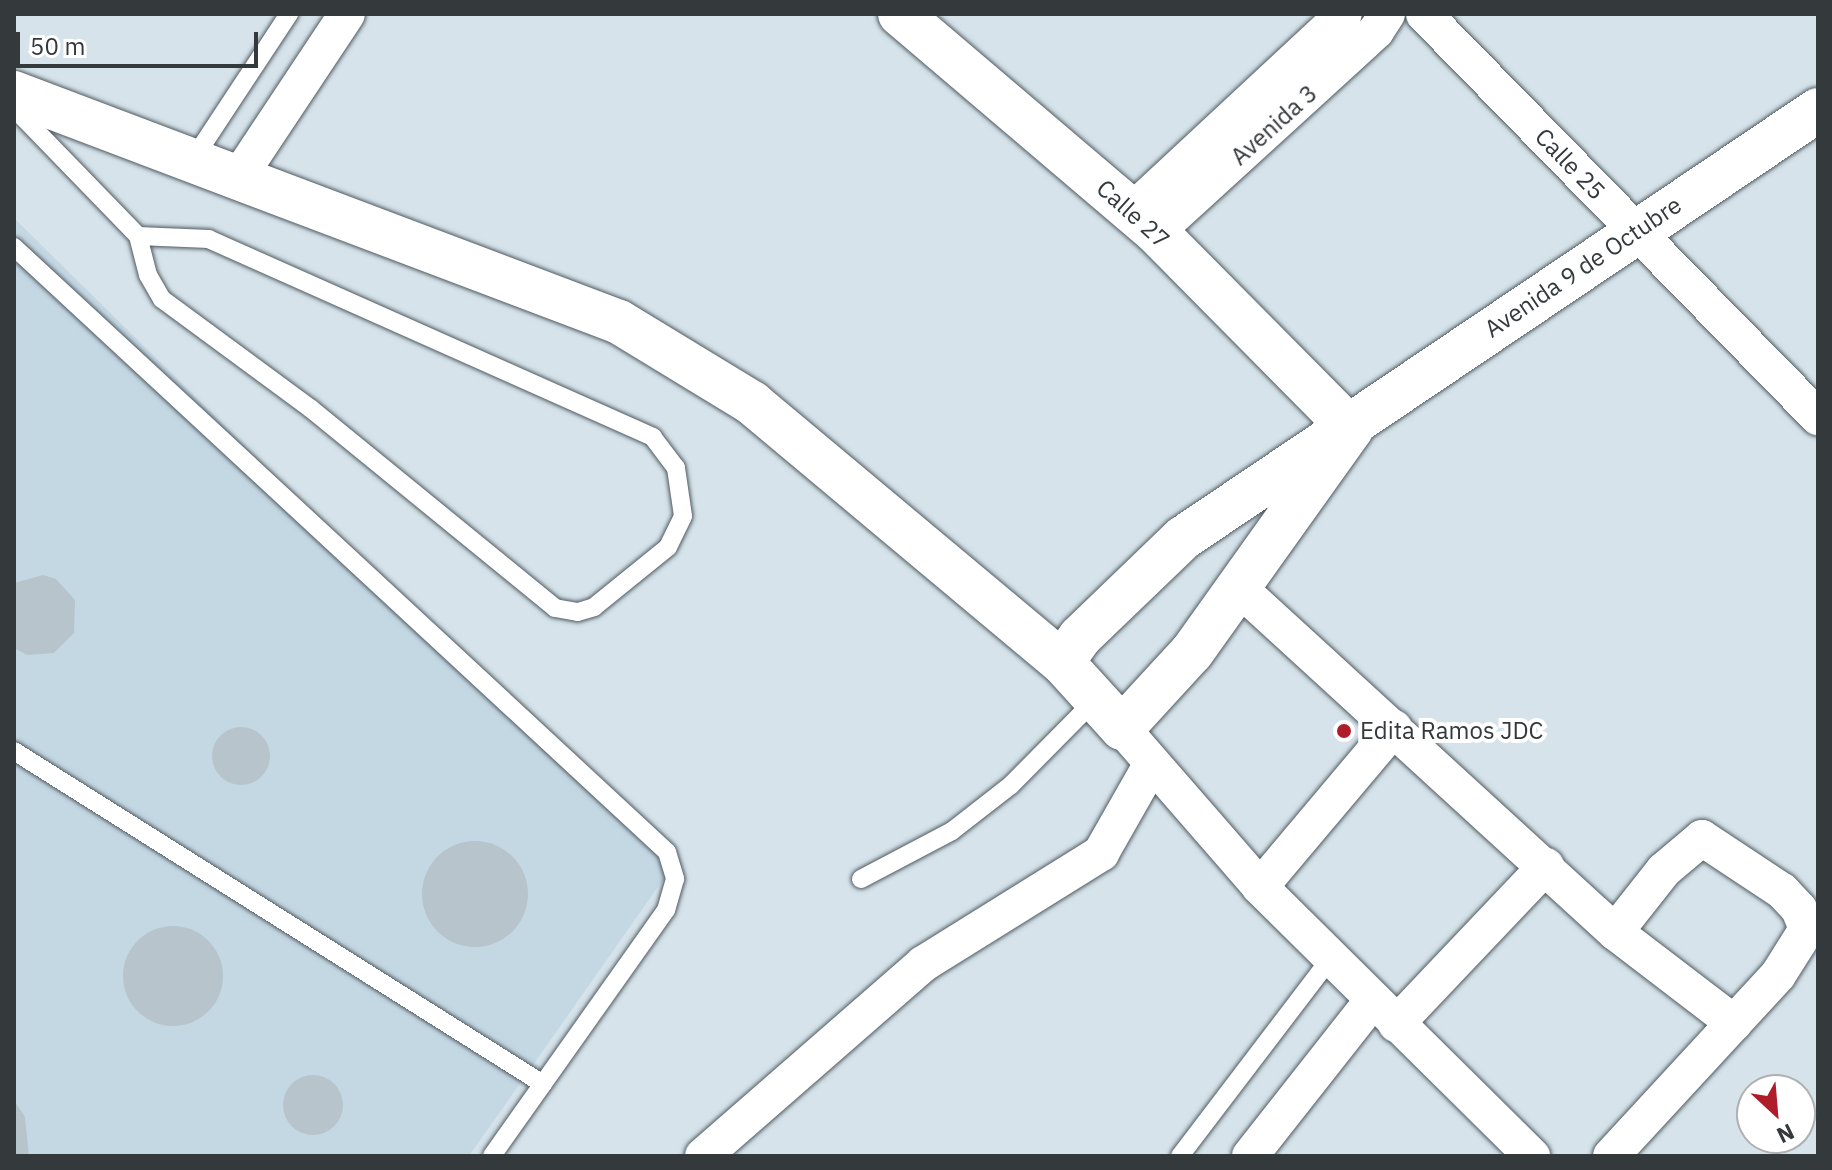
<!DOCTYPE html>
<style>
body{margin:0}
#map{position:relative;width:1832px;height:1170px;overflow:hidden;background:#d6e3eb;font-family:"IBM Plex Sans",sans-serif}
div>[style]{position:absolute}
.built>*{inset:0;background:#c4d8e4}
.building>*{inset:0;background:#b7c4cb}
.round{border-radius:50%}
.roads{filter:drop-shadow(0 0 2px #4f5a60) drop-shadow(0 0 2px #4f5a60)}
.service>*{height:18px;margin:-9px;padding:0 9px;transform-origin:9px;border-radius:9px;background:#fff}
.minor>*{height:36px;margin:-18px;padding:0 18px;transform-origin:18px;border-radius:18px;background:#fff}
.secondary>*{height:44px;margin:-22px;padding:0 22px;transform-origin:22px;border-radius:22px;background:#fff}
.dots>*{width:22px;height:22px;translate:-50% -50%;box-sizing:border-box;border:4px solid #fff;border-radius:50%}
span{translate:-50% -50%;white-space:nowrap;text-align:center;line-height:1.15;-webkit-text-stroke:8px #fff;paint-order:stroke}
.street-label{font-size:24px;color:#34393c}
.poi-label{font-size:24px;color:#34393c}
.left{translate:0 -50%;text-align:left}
.frame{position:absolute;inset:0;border:16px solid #34393c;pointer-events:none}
.north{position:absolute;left:1736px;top:1074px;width:80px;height:80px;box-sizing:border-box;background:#fff;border:2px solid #aeb0b1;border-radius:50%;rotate:154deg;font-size:22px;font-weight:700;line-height:32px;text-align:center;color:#34393c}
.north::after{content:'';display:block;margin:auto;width:28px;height:36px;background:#af1c2a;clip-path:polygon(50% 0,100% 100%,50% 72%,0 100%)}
.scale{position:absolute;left:16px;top:32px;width:242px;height:36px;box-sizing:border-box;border:4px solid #34393c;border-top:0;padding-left:10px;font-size:24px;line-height:28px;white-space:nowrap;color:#34393c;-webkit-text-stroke:6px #fff;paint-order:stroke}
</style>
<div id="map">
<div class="built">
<div style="clip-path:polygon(14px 218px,672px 867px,469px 1156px,14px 1156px)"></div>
</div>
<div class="building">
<div style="clip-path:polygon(43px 575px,56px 579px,75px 600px,74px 633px,54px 653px,27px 655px,14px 648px,14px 583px)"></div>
<div class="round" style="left:212px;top:727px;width:58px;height:58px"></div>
<div class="round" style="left:422px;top:841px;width:106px;height:106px"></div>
<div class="round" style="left:123px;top:926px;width:100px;height:100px"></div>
<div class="round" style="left:283px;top:1075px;width:60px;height:60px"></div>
<div style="clip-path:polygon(14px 1100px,25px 1117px,29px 1156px,14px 1156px)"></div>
</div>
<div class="roads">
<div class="service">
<div style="left:14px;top:108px;width:178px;rotate:45.9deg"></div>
<div style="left:138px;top:236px;width:40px;rotate:75.6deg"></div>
<div style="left:148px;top:275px;width:28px;rotate:60deg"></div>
<div style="left:162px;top:299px;width:184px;rotate:36.4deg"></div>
<div style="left:310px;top:408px;width:316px;rotate:39.2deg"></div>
<div style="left:555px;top:608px;width:23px;rotate:10deg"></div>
<div style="left:578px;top:612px;width:17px;rotate:-17deg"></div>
<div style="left:594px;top:607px;width:95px;rotate:-39deg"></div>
<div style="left:668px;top:547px;width:34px;rotate:-64deg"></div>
<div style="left:683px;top:516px;width:49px;rotate:-98.3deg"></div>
<div style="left:676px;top:468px;width:39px;rotate:-127deg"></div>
<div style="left:653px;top:437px;width:486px;rotate:-156deg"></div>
<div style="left:209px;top:239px;width:71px;rotate:-177.6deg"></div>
<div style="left:194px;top:158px;width:173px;rotate:-56.6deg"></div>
<div style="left:14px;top:247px;width:890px;rotate:42.81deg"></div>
<div style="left:667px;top:852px;width:28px;rotate:73deg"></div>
<div style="left:675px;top:879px;width:32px;rotate:106deg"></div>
<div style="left:666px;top:910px;width:301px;rotate:125.3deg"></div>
<div style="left:14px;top:751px;width:625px;rotate:32.19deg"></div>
<div style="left:861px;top:879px;width:103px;rotate:-27.8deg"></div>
<div style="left:952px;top:831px;width:75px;rotate:-37.9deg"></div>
<div style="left:1011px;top:785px;width:122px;rotate:-45.3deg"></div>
<div style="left:1180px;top:1156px;width:248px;rotate:-52.7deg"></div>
</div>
<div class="minor">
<div style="left:1424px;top:14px;width:564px;rotate:45.65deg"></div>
<div style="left:240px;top:175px;width:193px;rotate:-56.4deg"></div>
<div style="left:1132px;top:211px;width:289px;rotate:-42.9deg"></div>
<div style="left:1156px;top:232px;width:298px;rotate:-42.4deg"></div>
<div style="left:1376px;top:31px;width:20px;rotate:-57deg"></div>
<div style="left:1239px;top:588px;width:510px;rotate:42.46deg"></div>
<div style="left:1615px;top:932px;width:150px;rotate:37.4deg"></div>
<div style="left:1122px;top:728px;width:211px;rotate:49deg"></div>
<div style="left:1260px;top:887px;width:383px;rotate:44.7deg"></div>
<div style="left:1260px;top:887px;width:208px;rotate:-49.9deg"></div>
<div style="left:1396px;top:1024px;width:218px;rotate:-46.5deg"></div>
<div style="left:703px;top:1156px;width:292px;rotate:-41.1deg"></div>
<div style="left:923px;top:964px;width:210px;rotate:-31.9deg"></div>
<div style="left:1101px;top:853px;width:101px;rotate:-60.4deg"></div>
<div style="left:1250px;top:1156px;width:197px;rotate:-51.8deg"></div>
<div style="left:1611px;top:1156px;width:246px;rotate:-47.3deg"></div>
<div style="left:1778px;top:975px;width:54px;rotate:-57.8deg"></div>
<div style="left:1807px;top:929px;width:22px;rotate:-112deg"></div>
<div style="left:1799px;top:909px;width:25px;rotate:-133deg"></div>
<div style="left:1782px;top:891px;width:96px;rotate:-146.5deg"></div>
<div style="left:1702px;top:838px;width:50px;rotate:139.9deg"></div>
<div style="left:1664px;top:870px;width:79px;rotate:128.3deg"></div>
</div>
<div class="secondary">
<div style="left:900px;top:14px;width:336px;rotate:40.4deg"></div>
<div style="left:1156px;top:232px;width:277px;rotate:45.3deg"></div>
<div style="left:14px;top:93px;width:647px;rotate:20.73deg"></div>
<div style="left:619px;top:322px;width:156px;rotate:31.3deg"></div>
<div style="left:752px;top:403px;width:404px;rotate:39.9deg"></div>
<div style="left:1062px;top:662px;width:89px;rotate:47.7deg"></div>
<div style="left:1122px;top:728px;width:103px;rotate:-47.4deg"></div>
<div style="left:1192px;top:652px;width:274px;rotate:-54.5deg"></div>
<div style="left:1062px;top:662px;width:31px;rotate:-54deg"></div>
<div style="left:1080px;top:637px;width:143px;rotate:-43.9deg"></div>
<div style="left:1183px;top:538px;width:766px;rotate:-33.98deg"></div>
</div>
</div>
<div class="dots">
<div style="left:1344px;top:731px;background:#af1c2a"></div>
</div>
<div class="street-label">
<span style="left:1274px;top:125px;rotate:-42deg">Avenida 3</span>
<span style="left:1570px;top:164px;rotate:46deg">Calle 25</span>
<span style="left:1133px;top:214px;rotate:42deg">Calle 27</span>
<span style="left:1583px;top:267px;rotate:-34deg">Avenida 9 de Octubre</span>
</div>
<div class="poi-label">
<span class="left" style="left:1360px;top:731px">Edita Ramos JDC</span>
</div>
<div class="frame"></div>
<div class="north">N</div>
<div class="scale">50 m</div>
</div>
